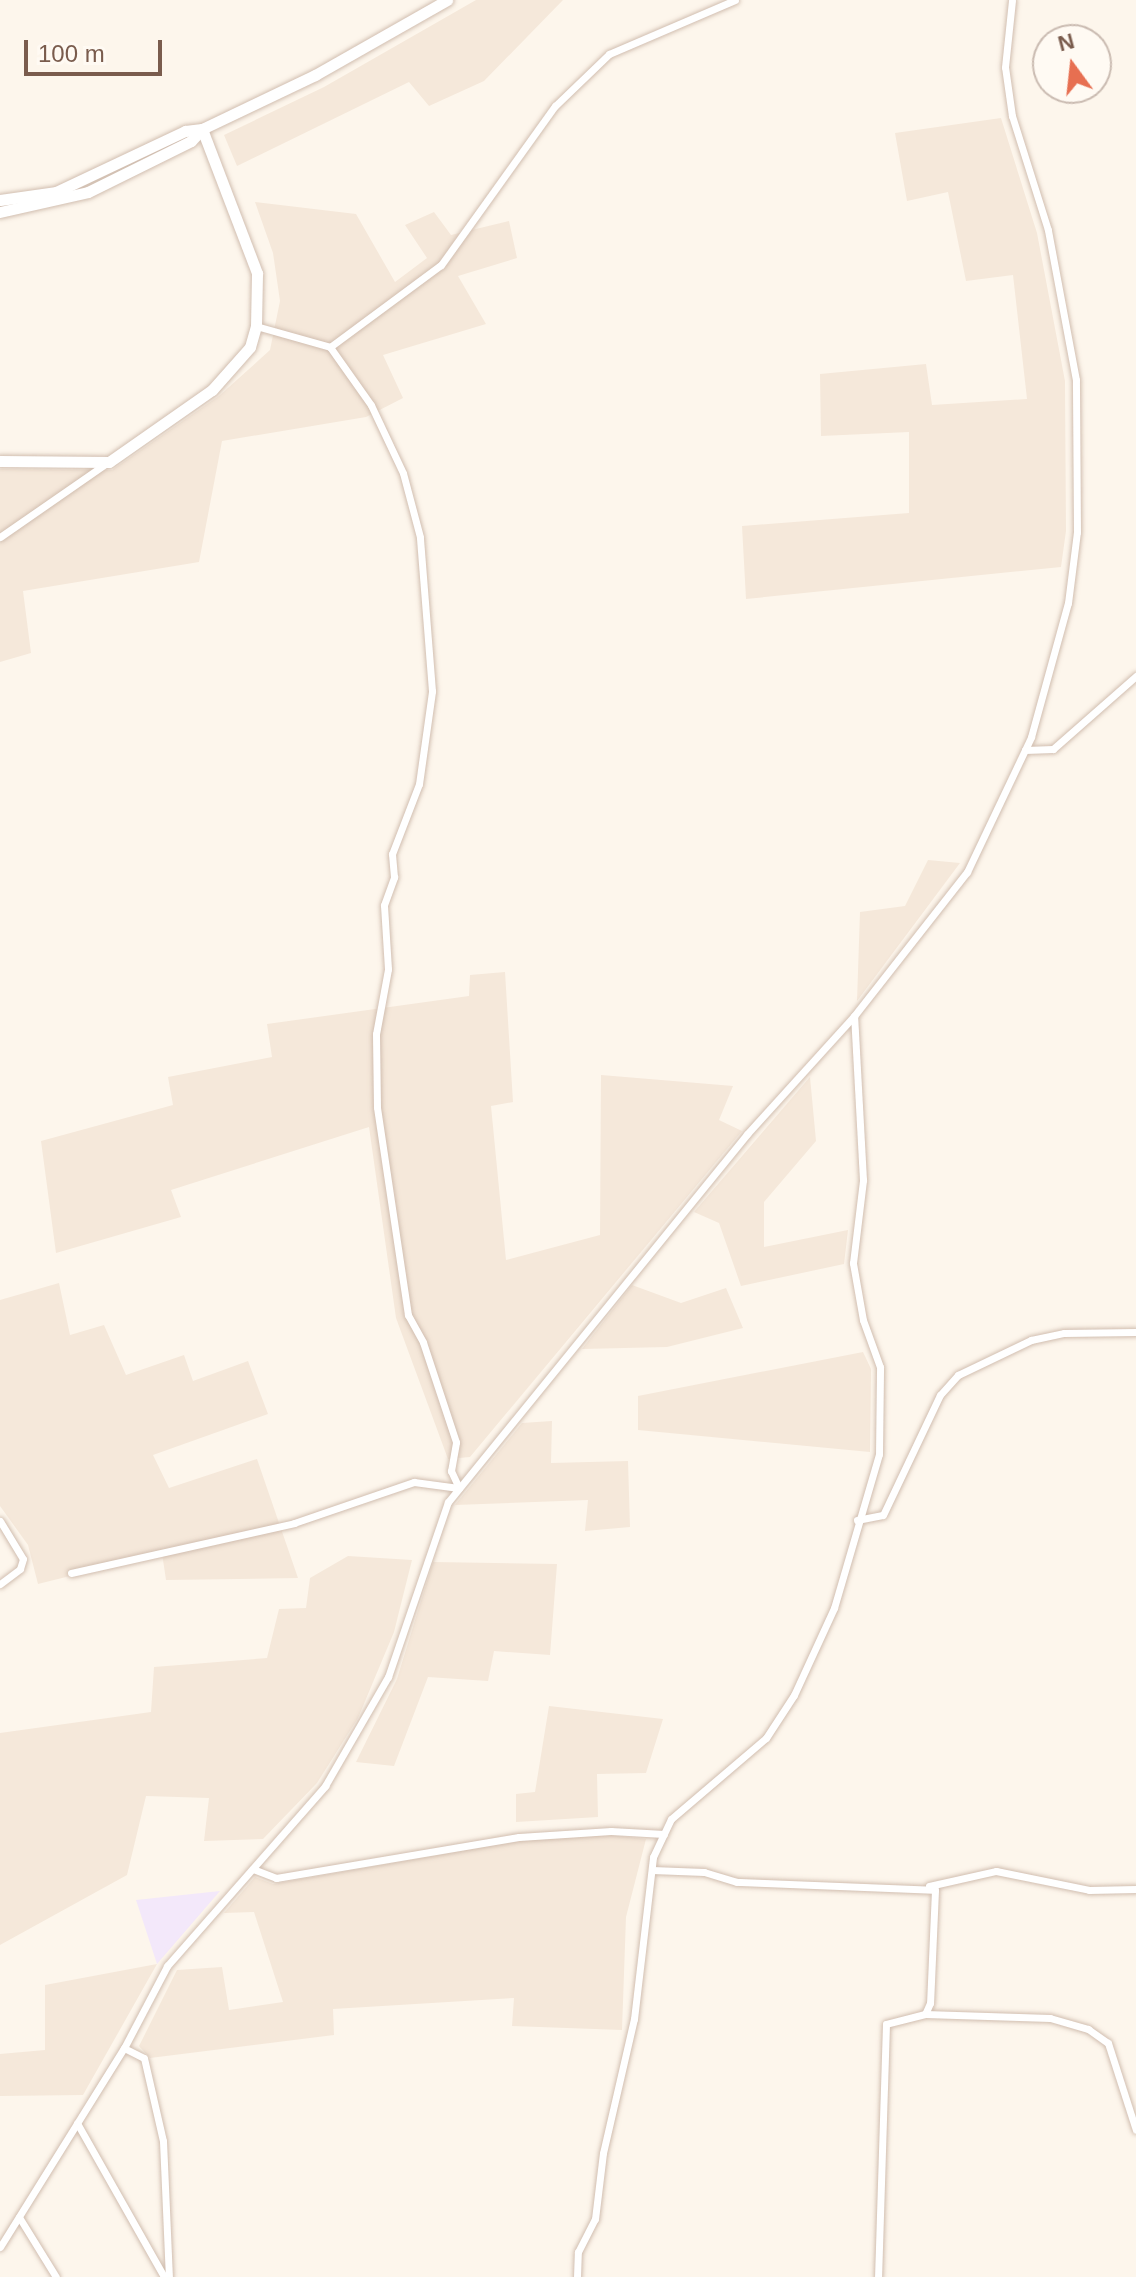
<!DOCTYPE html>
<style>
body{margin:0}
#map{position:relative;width:1136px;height:2277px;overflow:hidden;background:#fdf6ec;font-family:Helvetica,sans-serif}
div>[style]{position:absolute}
.residential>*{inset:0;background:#f5e8da}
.education>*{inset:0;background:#f3e8fa}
.roads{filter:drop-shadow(0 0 2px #d1beb0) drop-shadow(0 0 2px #d1beb0)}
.street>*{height:7px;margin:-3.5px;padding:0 3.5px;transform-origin:3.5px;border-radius:3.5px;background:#fff}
.secondary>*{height:11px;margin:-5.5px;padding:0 5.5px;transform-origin:5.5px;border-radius:5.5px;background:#fff}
span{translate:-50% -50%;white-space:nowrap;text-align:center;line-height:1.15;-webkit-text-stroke:6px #fffaf3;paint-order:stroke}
.north{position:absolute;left:1032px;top:24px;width:80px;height:80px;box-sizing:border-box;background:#fffaf3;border:2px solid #cabbb1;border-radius:50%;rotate:345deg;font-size:22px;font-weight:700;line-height:32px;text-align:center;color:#7a5c4d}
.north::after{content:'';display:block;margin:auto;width:28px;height:36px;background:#e76f51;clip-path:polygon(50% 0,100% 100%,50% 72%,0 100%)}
.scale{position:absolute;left:24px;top:40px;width:138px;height:36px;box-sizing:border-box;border:4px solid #7a5c4d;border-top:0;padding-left:10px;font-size:24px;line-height:28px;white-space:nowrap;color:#7a5c4d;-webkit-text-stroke:6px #fffaf3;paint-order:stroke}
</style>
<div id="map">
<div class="residential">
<div style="clip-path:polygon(476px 0,563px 0,484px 81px,429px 106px,409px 82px,237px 166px,224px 135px,324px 87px)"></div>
<div style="clip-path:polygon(1001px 118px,1037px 233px,1065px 381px,1066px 531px,1061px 567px,746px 599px,742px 526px,909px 513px,909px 432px,821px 436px,820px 374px,926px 364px,932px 405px,1027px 399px,1013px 275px,966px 281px,948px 192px,907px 201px,895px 133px)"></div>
<div style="clip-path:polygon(255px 202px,356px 214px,395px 282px,427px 258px,405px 225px,434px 212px,451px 235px,509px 221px,517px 258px,458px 276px,486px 324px,383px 355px,403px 398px,366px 417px,222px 441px,199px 562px,23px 591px,31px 653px,0 662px,0 469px,112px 470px,219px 396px,270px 350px,280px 301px,273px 253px)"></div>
<div style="clip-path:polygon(928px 860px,960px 863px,857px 1001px,860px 912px,905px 906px)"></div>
<div style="clip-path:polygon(505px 972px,513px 1102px,491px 1106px,506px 1260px,600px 1235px,601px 1075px,733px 1086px,719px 1120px,742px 1131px,470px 1457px,448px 1459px,396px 1318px,369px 1127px,171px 1190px,181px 1217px,56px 1253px,41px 1141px,173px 1105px,168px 1077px,272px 1057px,267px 1024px,469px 996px,470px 975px)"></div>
<div style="clip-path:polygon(810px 1077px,816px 1141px,764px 1202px,764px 1247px,848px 1230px,844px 1264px,741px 1286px,719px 1223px,694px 1212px)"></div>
<div style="clip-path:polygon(59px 1283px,70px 1335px,104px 1325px,126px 1375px,184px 1355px,193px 1381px,248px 1361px,268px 1414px,153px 1455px,169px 1488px,257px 1459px,298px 1578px,166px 1580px,162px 1553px,38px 1584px,28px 1545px,0 1506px,0 1300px)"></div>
<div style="clip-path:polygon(632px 1285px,681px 1303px,726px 1288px,743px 1328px,667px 1347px,582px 1349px)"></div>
<div style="clip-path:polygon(863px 1352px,871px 1369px,870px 1452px,638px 1430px,638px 1396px)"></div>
<div style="clip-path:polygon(552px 1421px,551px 1463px,628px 1461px,630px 1527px,585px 1531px,588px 1500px,455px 1505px,522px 1423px)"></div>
<div style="clip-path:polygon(348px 1556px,412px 1560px,394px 1632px,358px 1718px,317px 1783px,263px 1839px,204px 1841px,209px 1798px,146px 1796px,127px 1875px,0 1945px,0 1733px,151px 1712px,154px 1667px,267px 1658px,279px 1609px,306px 1608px,310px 1578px)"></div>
<div style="clip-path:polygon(433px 1562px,557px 1564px,550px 1655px,494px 1651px,488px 1681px,428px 1677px,394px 1766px,356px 1762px,397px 1679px)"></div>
<div style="clip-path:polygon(549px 1706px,663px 1719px,646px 1773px,597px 1774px,598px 1817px,516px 1822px,516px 1794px,535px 1792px)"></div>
<div style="clip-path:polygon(609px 1835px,646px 1839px,626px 1917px,622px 2030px,512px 2026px,514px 1998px,333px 2009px,334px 2035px,150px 2058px,139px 2046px,177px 1970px,222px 1967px,229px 2010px,283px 2002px,254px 1912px,224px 1913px,255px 1877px,273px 1884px,519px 1841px)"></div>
<div style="clip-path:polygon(157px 1964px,83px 2095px,0 2096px,0 2054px,45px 2050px,45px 1985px)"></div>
</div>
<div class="education">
<div style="clip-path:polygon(220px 1891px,157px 1964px,136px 1900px)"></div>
</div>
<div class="roads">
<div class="street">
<div style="left:256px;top:326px;width:77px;rotate:15.8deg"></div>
<div style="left:330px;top:347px;width:138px;rotate:-36.5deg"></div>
<div style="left:441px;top:265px;width:196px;rotate:-54.4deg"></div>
<div style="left:555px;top:106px;width:75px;rotate:-43.9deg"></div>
<div style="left:609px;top:54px;width:137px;rotate:-23.2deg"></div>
<div style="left:0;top:537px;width:130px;rotate:-34.7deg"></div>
<div style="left:1025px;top:750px;width:28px;rotate:-2deg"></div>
<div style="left:1053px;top:749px;width:111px;rotate:-41.3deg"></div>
<div style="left:857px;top:1520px;width:26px;rotate:-11deg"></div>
<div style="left:883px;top:1515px;width:133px;rotate:-64.6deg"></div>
<div style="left:940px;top:1395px;width:27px;rotate:-48deg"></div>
<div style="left:958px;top:1375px;width:81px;rotate:-25.6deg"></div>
<div style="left:1031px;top:1340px;width:34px;rotate:-12deg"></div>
<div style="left:1064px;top:1333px;width:72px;rotate:-0.8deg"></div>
<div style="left:0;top:1521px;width:44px;rotate:58.8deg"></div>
<div style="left:23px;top:1559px;width:10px;rotate:107deg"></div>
<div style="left:20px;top:1569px;width:25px;rotate:143deg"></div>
<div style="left:71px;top:1573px;width:229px;rotate:-12.6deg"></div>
<div style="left:294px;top:1523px;width:127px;rotate:-18.9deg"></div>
<div style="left:414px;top:1482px;width:45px;rotate:7.6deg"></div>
<div style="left:459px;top:1488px;width:19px;rotate:-115deg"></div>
<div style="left:451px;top:1471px;width:29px;rotate:-80deg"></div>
<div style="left:456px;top:1442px;width:105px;rotate:-108.3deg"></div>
<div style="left:423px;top:1342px;width:31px;rotate:-119deg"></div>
<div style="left:408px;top:1315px;width:210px;rotate:-98.5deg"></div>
<div style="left:377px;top:1107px;width:73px;rotate:-90.8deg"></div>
<div style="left:376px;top:1034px;width:66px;rotate:-79.5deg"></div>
<div style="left:388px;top:969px;width:64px;rotate:-93.6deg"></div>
<div style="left:384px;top:905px;width:30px;rotate:-70deg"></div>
<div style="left:394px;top:877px;width:23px;rotate:-95deg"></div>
<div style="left:392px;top:854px;width:75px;rotate:-68.9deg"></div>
<div style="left:419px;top:784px;width:94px;rotate:-82deg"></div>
<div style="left:432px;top:691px;width:154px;rotate:-94.5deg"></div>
<div style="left:420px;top:537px;width:66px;rotate:-104.9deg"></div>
<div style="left:403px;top:473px;width:75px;rotate:-115.2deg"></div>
<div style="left:371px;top:405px;width:71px;rotate:-125.3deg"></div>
<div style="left:253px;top:1869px;width:25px;rotate:21deg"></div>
<div style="left:276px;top:1878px;width:246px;rotate:-9.6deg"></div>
<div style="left:519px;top:1837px;width:92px;rotate:-3.7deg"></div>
<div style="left:611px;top:1831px;width:53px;rotate:3.2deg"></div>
<div style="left:652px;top:1870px;width:52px;rotate:2.2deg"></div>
<div style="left:704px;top:1872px;width:34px;rotate:17deg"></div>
<div style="left:737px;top:1882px;width:198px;rotate:2.3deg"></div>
<div style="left:935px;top:1890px;width:113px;rotate:92.5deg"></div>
<div style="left:930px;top:2003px;width:12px;rotate:114deg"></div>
<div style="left:925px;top:2014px;width:40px;rotate:165.6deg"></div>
<div style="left:886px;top:2024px;width:253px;rotate:91.8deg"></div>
<div style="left:929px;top:1886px;width:69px;rotate:-12.6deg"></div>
<div style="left:996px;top:1871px;width:95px;rotate:11.5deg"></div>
<div style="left:1089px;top:1890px;width:47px;rotate:-1.2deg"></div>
<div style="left:925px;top:2014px;width:125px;rotate:1.8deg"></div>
<div style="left:1050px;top:2018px;width:40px;rotate:16deg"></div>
<div style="left:1088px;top:2029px;width:24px;rotate:35deg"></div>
<div style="left:1108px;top:2043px;width:91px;rotate:72.2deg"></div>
<div style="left:124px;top:2048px;width:22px;rotate:27deg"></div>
<div style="left:144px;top:2058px;width:85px;rotate:77.1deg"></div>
<div style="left:163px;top:2141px;width:136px;rotate:87.5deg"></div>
<div style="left:77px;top:2123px;width:177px;rotate:60.5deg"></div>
<div style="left:19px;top:2217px;width:70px;rotate:58.3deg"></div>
<div style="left:0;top:2247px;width:234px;rotate:-58.1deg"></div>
<div style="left:124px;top:2048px;width:93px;rotate:-62.3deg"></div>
<div style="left:167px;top:1966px;width:240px;rotate:-48.7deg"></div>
<div style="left:325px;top:1786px;width:126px;rotate:-60deg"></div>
<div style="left:388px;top:1677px;width:185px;rotate:-71.1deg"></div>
<div style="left:448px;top:1502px;width:474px;rotate:-50.9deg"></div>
<div style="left:747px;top:1134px;width:159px;rotate:-47.8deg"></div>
<div style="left:854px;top:1016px;width:183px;rotate:-51.9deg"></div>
<div style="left:967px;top:872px;width:149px;rotate:-64.6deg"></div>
<div style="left:1031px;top:737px;width:139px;rotate:-74.6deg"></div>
<div style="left:1068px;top:603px;width:72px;rotate:-82.8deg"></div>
<div style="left:1077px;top:532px;width:152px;rotate:-90.4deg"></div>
<div style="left:1076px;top:380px;width:153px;rotate:-100.6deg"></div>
<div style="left:1048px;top:230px;width:120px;rotate:-107.5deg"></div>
<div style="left:1012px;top:116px;width:49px;rotate:-98.1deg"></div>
<div style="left:1005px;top:67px;width:67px;rotate:-84deg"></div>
<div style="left:577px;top:2277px;width:25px;rotate:-88deg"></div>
<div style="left:578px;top:2252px;width:37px;rotate:-63deg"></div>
<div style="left:595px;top:2219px;width:66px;rotate:-83.1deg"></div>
<div style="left:603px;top:2153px;width:138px;rotate:-77deg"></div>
<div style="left:634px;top:2019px;width:163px;rotate:-83.3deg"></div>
<div style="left:653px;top:1857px;width:42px;rotate:-64.7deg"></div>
<div style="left:671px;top:1819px;width:125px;rotate:-40.5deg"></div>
<div style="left:766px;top:1738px;width:51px;rotate:-56.9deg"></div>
<div style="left:794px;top:1695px;width:96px;rotate:-65.3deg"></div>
<div style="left:834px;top:1608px;width:160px;rotate:-73.7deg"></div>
<div style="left:879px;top:1454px;width:87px;rotate:-89.3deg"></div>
<div style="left:880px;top:1367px;width:50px;rotate:-109.9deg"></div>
<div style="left:863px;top:1320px;width:58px;rotate:-100deg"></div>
<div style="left:853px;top:1263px;width:84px;rotate:-83.1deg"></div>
<div style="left:863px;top:1180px;width:164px;rotate:-93.1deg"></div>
</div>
<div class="secondary">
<div style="left:0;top:200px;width:57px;rotate:-8.1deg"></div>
<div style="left:56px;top:192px;width:143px;rotate:-25.3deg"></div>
<div style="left:185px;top:131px;width:17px;rotate:-7deg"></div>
<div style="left:202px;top:129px;width:125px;rotate:-25.5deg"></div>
<div style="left:315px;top:75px;width:152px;rotate:-29.6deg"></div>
<div style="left:0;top:212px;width:90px;rotate:-12.8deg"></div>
<div style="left:88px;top:192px;width:115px;rotate:-26.3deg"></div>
<div style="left:191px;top:141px;width:16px;rotate:-47deg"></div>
<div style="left:0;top:461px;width:109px;rotate:0.5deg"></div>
<div style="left:109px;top:462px;width:126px;rotate:-35deg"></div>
<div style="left:212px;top:390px;width:57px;rotate:-48.5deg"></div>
<div style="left:250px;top:347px;width:22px;rotate:-74deg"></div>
<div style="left:256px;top:326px;width:53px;rotate:-88.9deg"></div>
<div style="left:257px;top:273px;width:154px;rotate:-110.9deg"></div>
</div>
</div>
<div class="north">N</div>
<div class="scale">100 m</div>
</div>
